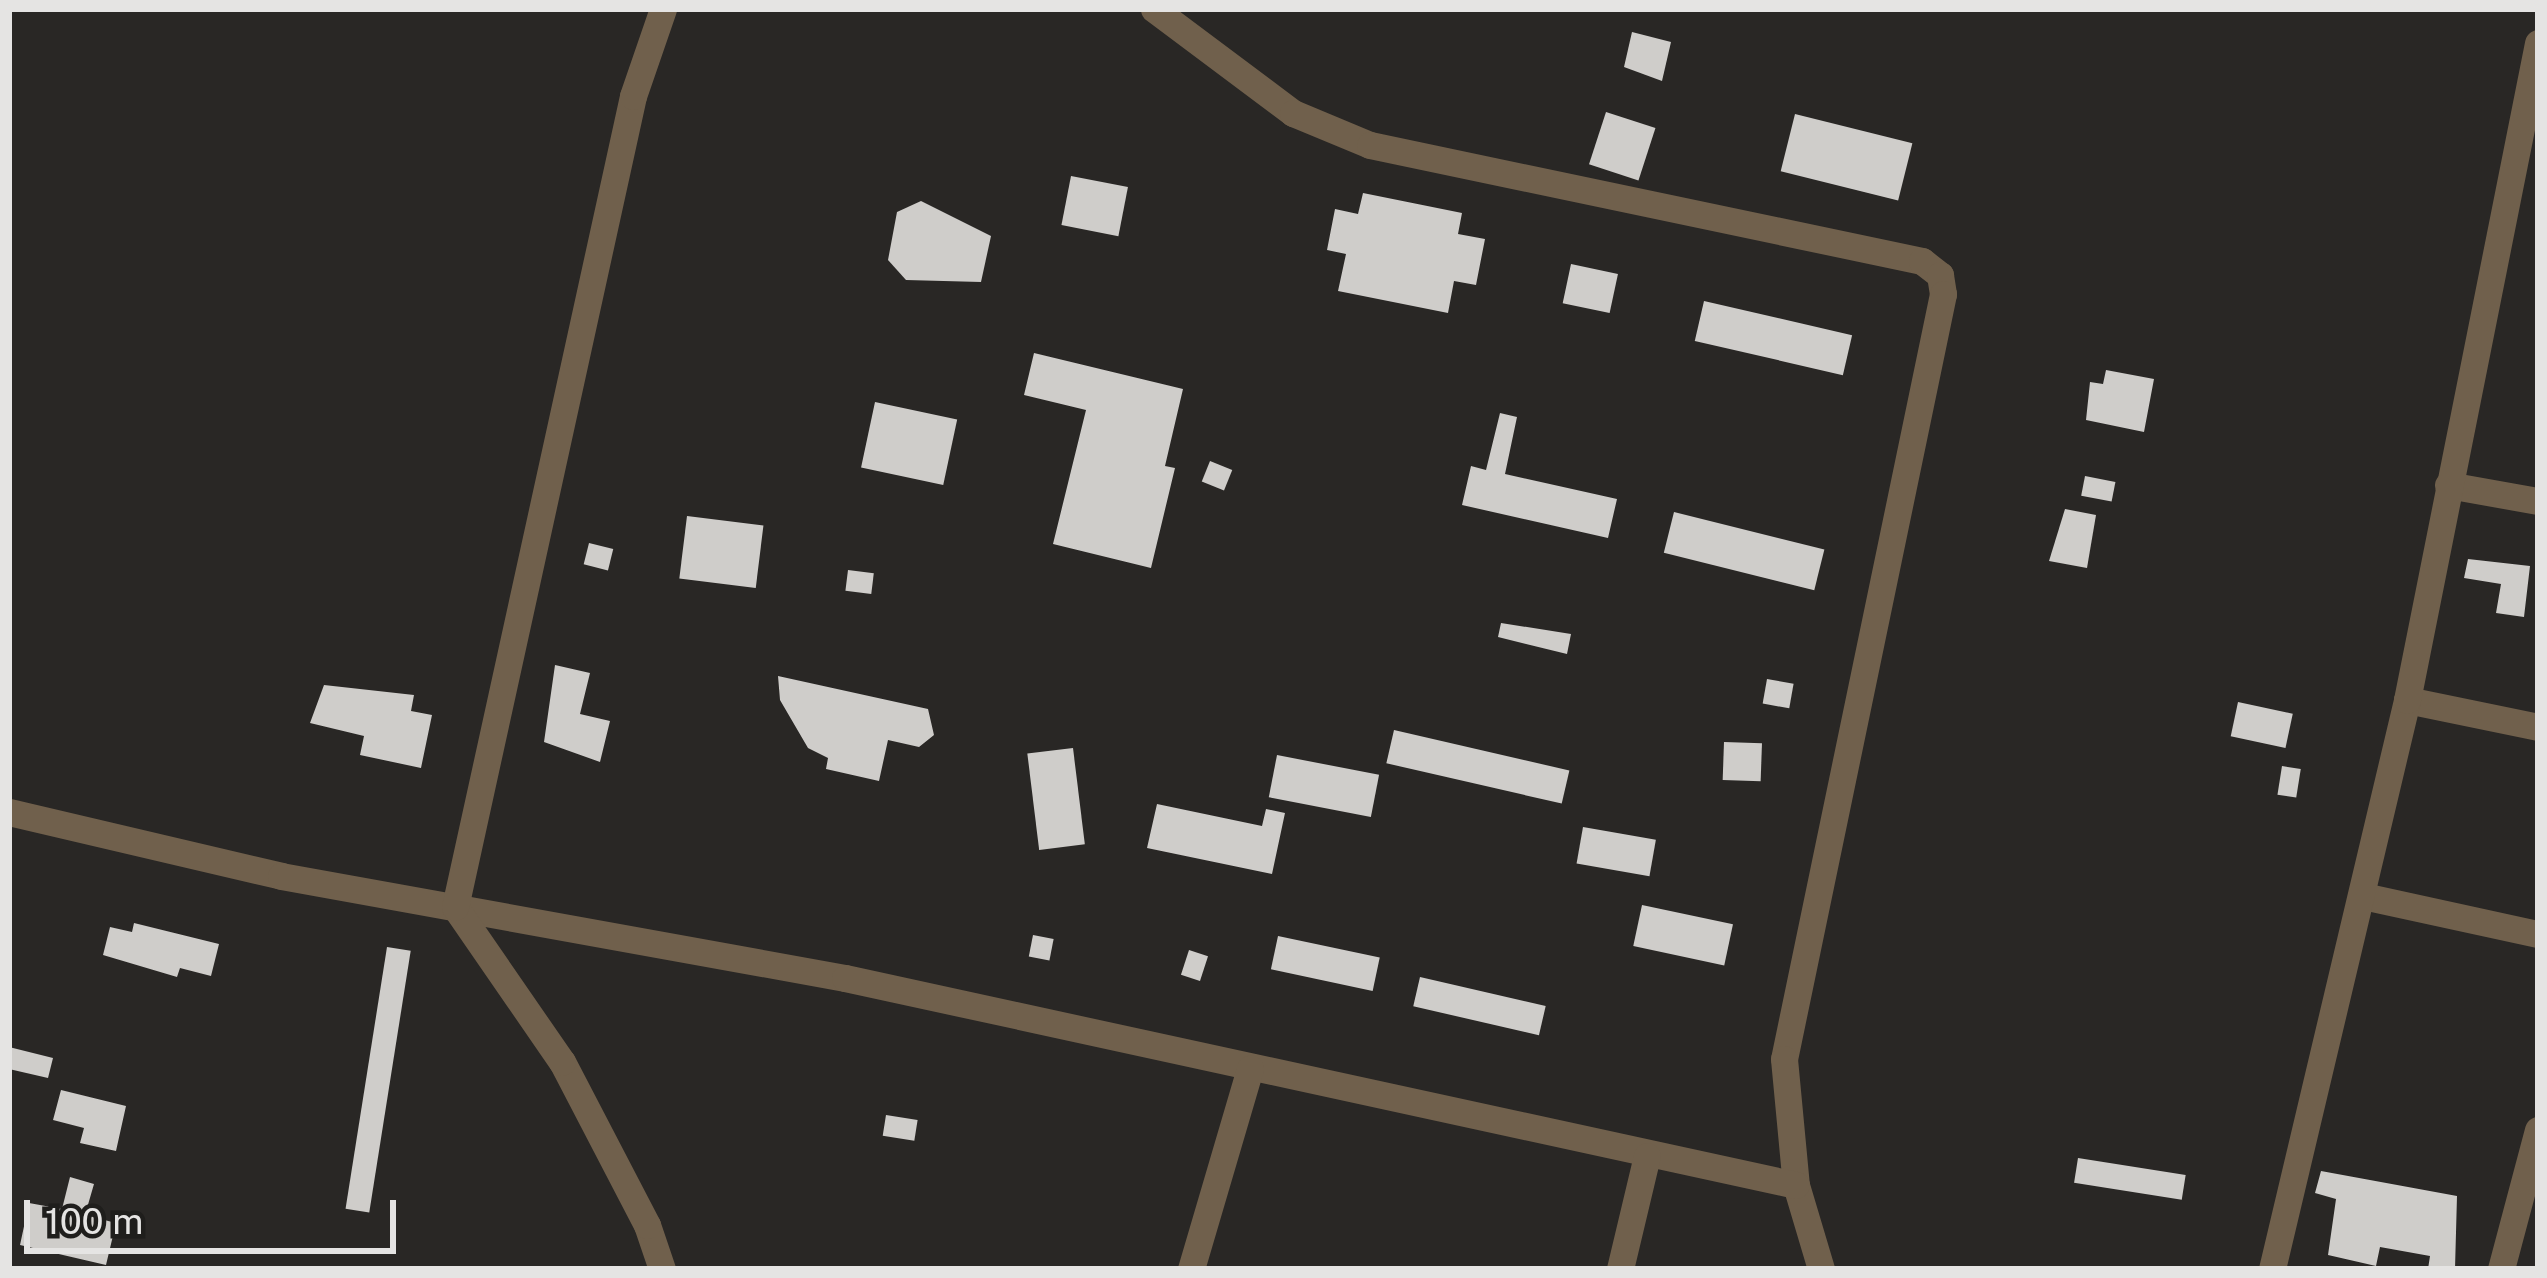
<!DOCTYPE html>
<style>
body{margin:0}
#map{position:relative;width:2547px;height:1278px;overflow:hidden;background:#292725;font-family:"Public Sans",sans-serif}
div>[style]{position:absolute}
.building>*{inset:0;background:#cfcdca;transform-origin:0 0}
.street>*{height:27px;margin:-13.5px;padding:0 13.5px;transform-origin:13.5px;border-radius:13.5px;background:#70604c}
span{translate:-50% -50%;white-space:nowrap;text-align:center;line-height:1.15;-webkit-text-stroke:12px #1f1e1c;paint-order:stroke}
.frame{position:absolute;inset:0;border:12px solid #e5e4e3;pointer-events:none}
.scale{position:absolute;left:24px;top:1200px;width:372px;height:54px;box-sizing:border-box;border:6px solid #e5e4e3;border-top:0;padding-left:15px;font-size:36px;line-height:42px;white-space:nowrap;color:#e5e4e3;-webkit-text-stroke:9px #1f1e1c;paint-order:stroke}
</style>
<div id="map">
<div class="building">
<div style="clip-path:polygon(1632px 32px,1671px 42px,1662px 81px,1624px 67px)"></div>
<div style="left:1606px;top:112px;width:52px;height:55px;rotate:18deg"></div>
<div style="left:1795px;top:114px;width:121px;height:59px;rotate:14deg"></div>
<div style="left:1071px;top:176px;width:58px;height:50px;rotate:11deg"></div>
<div style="clip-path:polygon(1363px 193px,1462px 213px,1458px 234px,1485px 239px,1476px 285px,1454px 281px,1448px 313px,1338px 291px,1346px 254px,1327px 250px,1335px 209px,1358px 214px)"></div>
<div style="clip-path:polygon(921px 201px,991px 236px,981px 282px,906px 280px,888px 260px,897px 212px)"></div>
<div style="left:1571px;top:264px;width:48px;height:40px;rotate:12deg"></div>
<div style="left:1704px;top:301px;width:152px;height:41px;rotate:13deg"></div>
<div style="clip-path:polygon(1034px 353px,1183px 389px,1165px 466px,1175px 468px,1151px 568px,1053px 544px,1086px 410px,1024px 395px)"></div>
<div style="clip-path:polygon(2106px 370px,2154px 379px,2144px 432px,2086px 420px,2090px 382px,2103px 384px)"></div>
<div style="left:875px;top:402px;width:84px;height:67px;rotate:12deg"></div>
<div style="clip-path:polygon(1500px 413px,1517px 417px,1505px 474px,1617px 499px,1608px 538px,1462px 505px,1471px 466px,1486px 470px)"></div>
<div style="left:1210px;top:461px;width:24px;height:22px;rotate:22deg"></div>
<div style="left:2085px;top:476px;width:31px;height:20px;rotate:11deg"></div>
<div style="clip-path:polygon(2065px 509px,2096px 515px,2087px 568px,2049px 561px)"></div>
<div style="left:1674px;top:512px;width:155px;height:42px;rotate:14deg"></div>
<div style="left:687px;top:516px;width:77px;height:63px;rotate:7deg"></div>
<div style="left:589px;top:543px;width:25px;height:22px;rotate:14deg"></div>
<div style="clip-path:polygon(2468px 559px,2530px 566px,2524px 617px,2496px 613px,2501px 584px,2464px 578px)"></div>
<div style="left:848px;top:570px;width:26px;height:21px;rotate:7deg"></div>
<div style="clip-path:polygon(1501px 623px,1571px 634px,1567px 654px,1498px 637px)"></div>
<div style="clip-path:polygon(555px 665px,590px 673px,580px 714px,610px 721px,600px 762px,544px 742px)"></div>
<div style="clip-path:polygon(778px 676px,928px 709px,934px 735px,919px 747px,888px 740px,879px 781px,826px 769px,828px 758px,808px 748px,780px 700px)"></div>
<div style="left:1767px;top:679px;width:27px;height:25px;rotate:10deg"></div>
<div style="clip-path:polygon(324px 685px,414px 695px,411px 711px,432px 715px,421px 768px,360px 755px,364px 736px,310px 723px)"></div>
<div style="left:2238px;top:702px;width:56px;height:35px;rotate:12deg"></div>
<div style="left:1394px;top:730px;width:180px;height:34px;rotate:13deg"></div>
<div style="left:1724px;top:742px;width:38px;height:38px;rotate:2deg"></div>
<div style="left:1073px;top:748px;width:97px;height:46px;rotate:83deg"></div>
<div style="left:1277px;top:755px;width:104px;height:43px;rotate:11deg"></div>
<div style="left:2282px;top:766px;width:19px;height:29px;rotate:9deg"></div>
<div style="clip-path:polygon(1157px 804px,1262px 826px,1266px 809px,1285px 813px,1272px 874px,1147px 848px)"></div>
<div style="left:1583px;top:827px;width:74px;height:37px;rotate:10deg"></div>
<div style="left:1642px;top:905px;width:93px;height:42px;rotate:12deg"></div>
<div style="clip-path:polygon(134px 923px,219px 944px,211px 976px,180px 968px,177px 977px,103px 955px,110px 927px,132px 932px)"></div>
<div style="left:1033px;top:935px;width:21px;height:22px;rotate:11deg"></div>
<div style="left:1278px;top:936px;width:104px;height:34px;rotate:12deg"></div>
<div style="left:387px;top:947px;width:24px;height:265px;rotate:9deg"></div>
<div style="left:1189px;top:950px;width:20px;height:26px;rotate:18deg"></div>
<div style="left:1420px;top:977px;width:129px;height:30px;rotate:13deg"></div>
<div style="clip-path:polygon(9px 1047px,53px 1058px,48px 1078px,9px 1069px)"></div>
<div style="clip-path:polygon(61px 1090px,126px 1106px,116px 1151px,80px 1143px,84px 1128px,53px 1120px)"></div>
<div style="left:886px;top:1115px;width:32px;height:21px;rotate:9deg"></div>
<div style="left:2078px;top:1158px;width:109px;height:25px;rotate:9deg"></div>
<div style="clip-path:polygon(2321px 1171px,2457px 1196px,2455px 1269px,2428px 1269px,2430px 1256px,2380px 1247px,2376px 1266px,2328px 1255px,2336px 1199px,2315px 1193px)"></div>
<div style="clip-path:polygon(70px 1177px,94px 1184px,85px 1215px,116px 1223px,106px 1265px,20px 1245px,29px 1203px,62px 1209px)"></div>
</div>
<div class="street">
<div style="left:1154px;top:9px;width:174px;rotate:36.8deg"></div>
<div style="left:1293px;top:113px;width:83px;rotate:22.6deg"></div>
<div style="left:1370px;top:145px;width:564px;rotate:11.87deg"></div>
<div style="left:1922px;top:261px;width:23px;rotate:38deg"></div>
<div style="left:1940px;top:275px;width:19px;rotate:81deg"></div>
<div style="left:1943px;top:294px;width:781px;rotate:101.74deg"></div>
<div style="left:1784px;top:1059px;width:127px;rotate:84.6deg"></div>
<div style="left:1796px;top:1185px;width:88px;rotate:73.4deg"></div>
<div style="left:2448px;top:485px;width:91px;rotate:10.1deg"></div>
<div style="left:2407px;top:700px;width:134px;rotate:11.6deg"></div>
<div style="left:9px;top:812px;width:279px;rotate:13.2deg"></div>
<div style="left:281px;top:876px;width:573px;rotate:10.25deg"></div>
<div style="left:845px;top:978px;width:973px;rotate:12.28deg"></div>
<div style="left:2363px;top:896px;width:179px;rotate:12.3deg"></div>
<div style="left:662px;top:1269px;width:46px;rotate:-108.8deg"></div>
<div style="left:647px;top:1225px;width:184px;rotate:-117.5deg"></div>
<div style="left:562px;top:1062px;width:188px;rotate:-124.6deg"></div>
<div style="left:455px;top:907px;width:830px;rotate:-77.62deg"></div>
<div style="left:633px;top:96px;width:92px;rotate:-71deg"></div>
<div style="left:1191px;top:1269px;width:209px;rotate:-73.6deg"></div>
<div style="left:1620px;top:1269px;width:116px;rotate:-76.6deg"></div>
<div style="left:2272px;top:1269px;width:585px;rotate:-76.65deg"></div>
<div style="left:2407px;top:700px;width:670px;rotate:-78.72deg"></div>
<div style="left:2501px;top:1269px;width:144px;rotate:-75.1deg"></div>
</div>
<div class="frame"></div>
<div class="scale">100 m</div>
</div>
